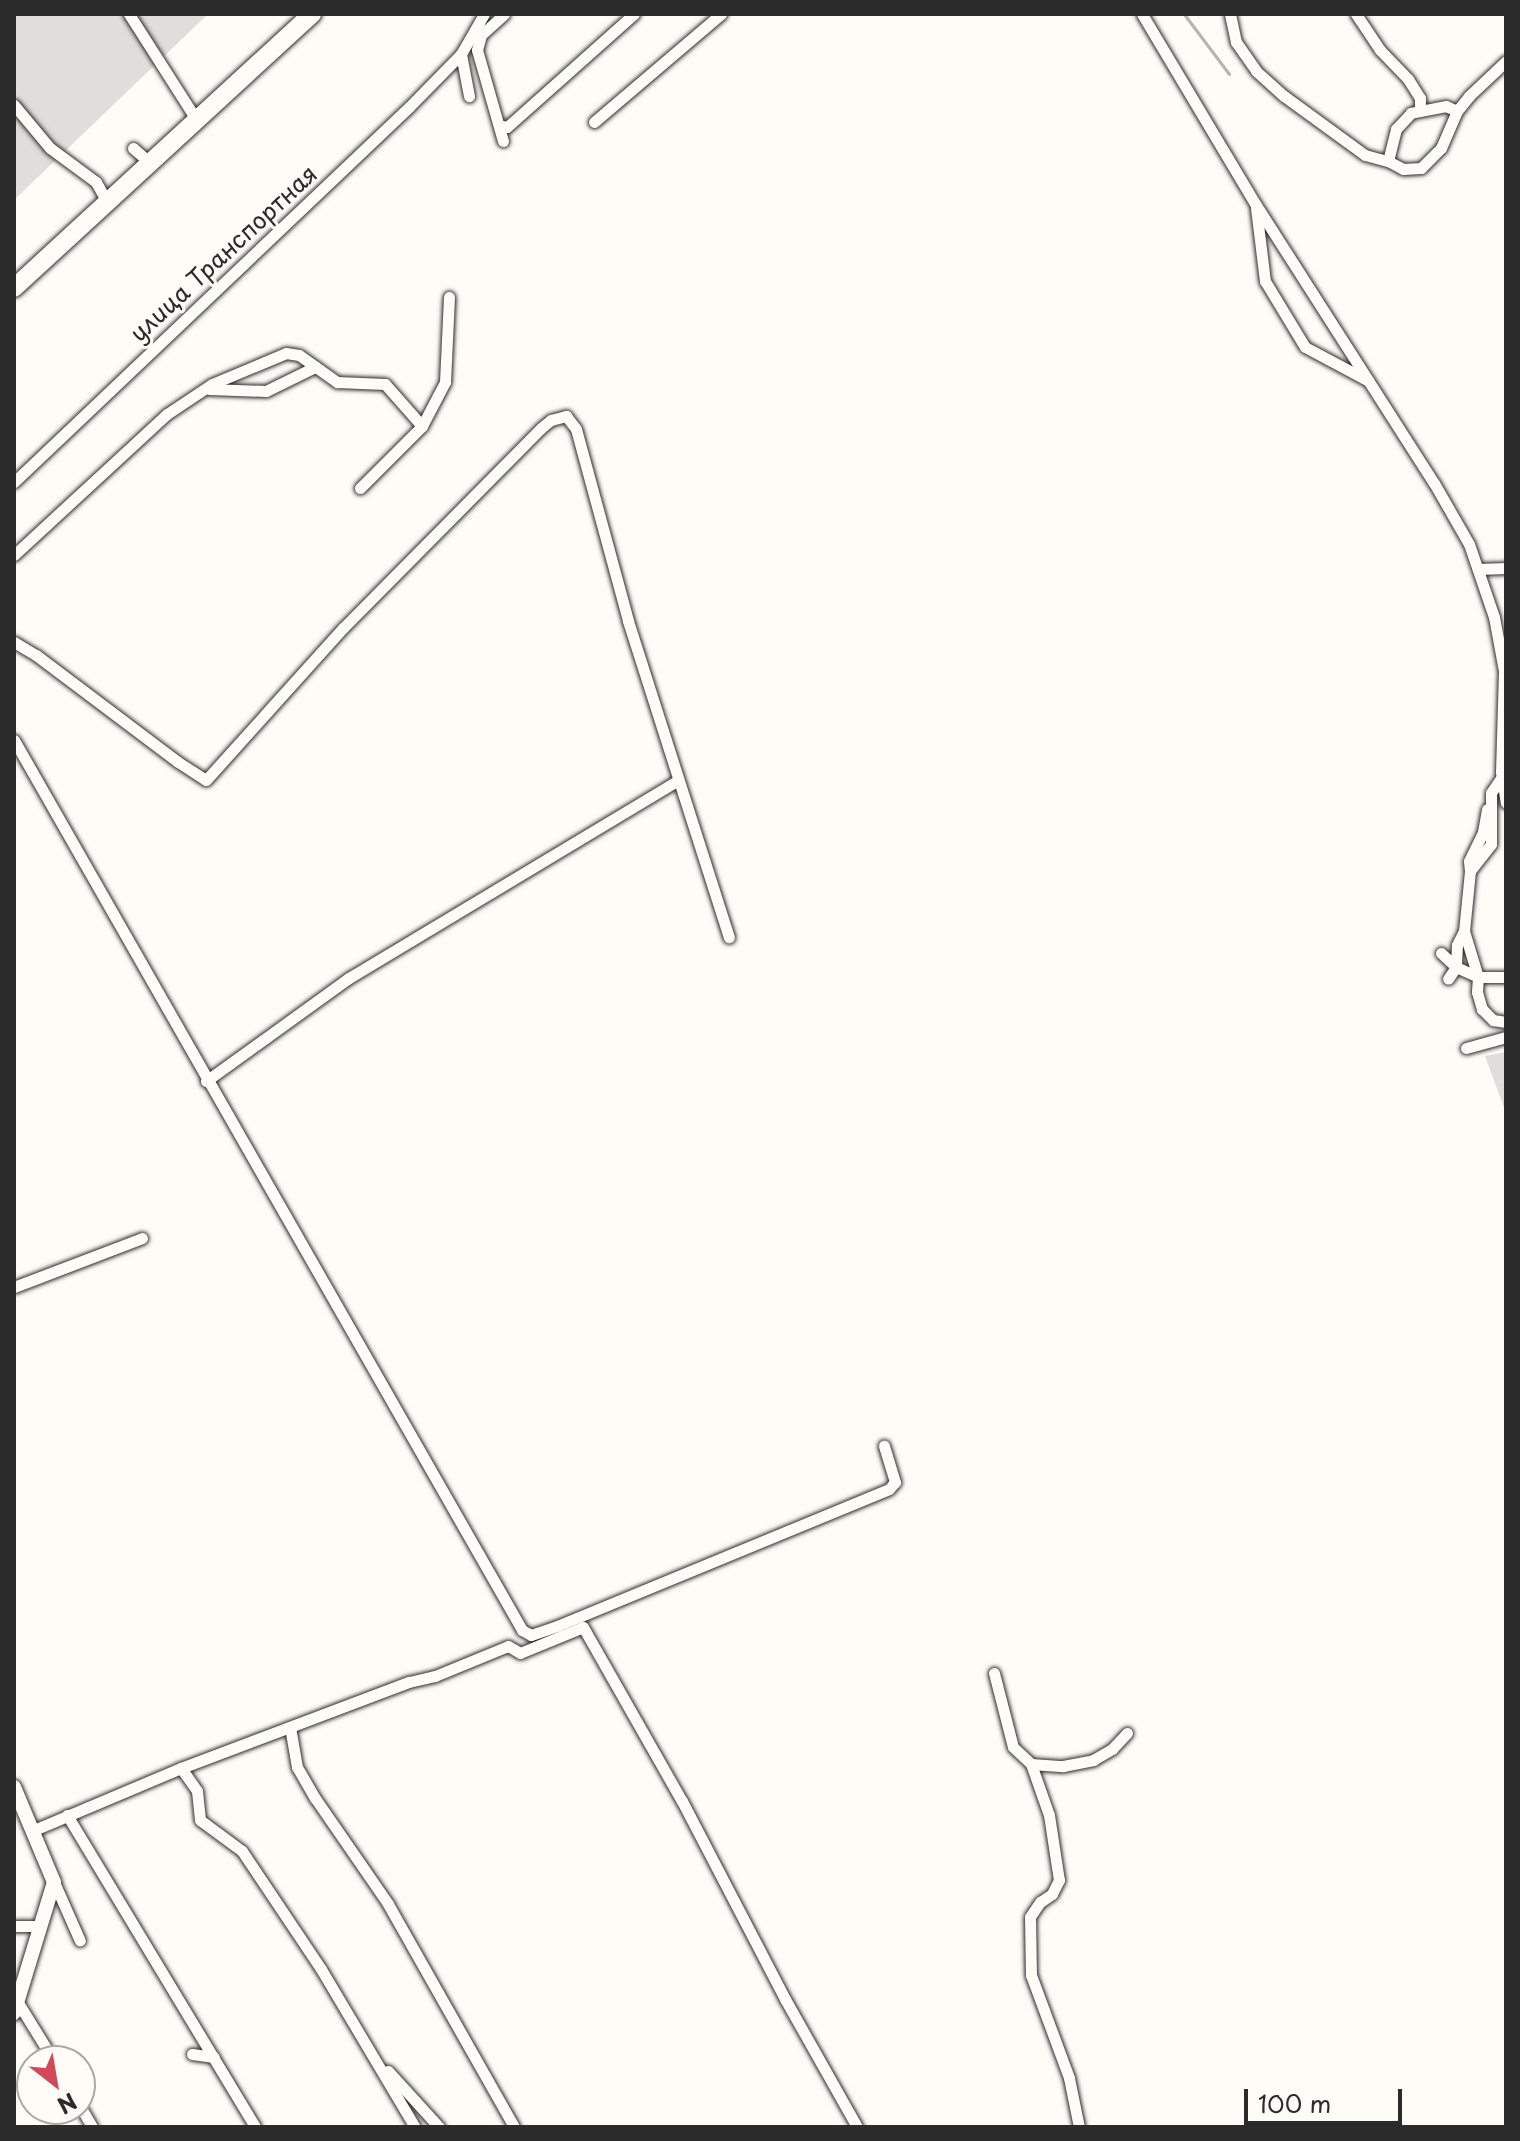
<!DOCTYPE html>
<meta charset="utf-8">
<style>
body{margin:0}
#map{position:relative;width:1520px;height:2141px;overflow:hidden;background:#fdfcf7;font-family:"Playpen Sans",sans-serif}
div>[style]{position:absolute}
.green>*{inset:0;background:#dfdeda}
.stream>*{height:3px;margin:-1.5px;padding:0 1.5px;transform-origin:1.5px;border-radius:1.5px;background:#b5b4b1}
.roads{filter:drop-shadow(0 0 2px #2b2b2b) drop-shadow(0 0 2px #2b2b2b)}
.minor>*{height:11px;margin:-5.5px;padding:0 5.5px;transform-origin:5.5px;border-radius:5.5px;background:#fdfcf7}
.tertiary>*{height:14px;margin:-7px;padding:0 7px;transform-origin:7px;border-radius:7px;background:#fdfcf7}
.primary>*{height:18px;margin:-9px;padding:0 9px;transform-origin:9px;border-radius:9px;background:#fdfcf7}
span{translate:-50% -50%;white-space:nowrap;text-align:center;line-height:1.15;-webkit-text-stroke:6px #fdfcf7;paint-order:stroke}
.street-label{font-size:24px;color:#2b2b2b}
.frame{position:absolute;inset:0;border:16px solid #2b2b2b;pointer-events:none}
.north{position:absolute;left:16px;top:2045px;width:80px;height:80px;box-sizing:border-box;background:#fdfcf7;border:2px solid #a9a8a5;border-radius:50%;rotate:149deg;font-size:22px;font-weight:700;line-height:32px;text-align:center;color:#2b2b2b}
.north::after{content:'';display:block;margin:auto;width:28px;height:36px;background:#d1495b;clip-path:polygon(50% 0,100% 100%,50% 72%,0 100%)}
.scale{position:absolute;left:1244px;top:2089px;width:158px;height:36px;box-sizing:border-box;border:4px solid #2b2b2b;border-top:0;padding-left:10px;font-size:24px;line-height:28px;white-space:nowrap;color:#2b2b2b;-webkit-text-stroke:6px #fdfcf7;paint-order:stroke}
</style>
<div id="map">
<div class="green">
<div style="clip-path:polygon(14px 14px,208px 14px,14px 200px)"></div>
<div style="clip-path:polygon(1506px 1052px,1506px 1113px,1485px 1056px)"></div>
</div>
<div class="stream">
<div style="left:1184px;top:14px;width:75px;rotate:53.1deg"></div>
</div>
<div class="roads">
<div class="minor">
<div style="left:129px;top:14px;width:125px;rotate:57.5deg"></div>
<div style="left:1142px;top:14px;width:222px;rotate:59.2deg"></div>
<div style="left:1256px;top:205px;width:330px;rotate:57.4deg"></div>
<div style="left:1434px;top:483px;width:70px;rotate:60.2deg"></div>
<div style="left:1469px;top:544px;width:77px;rotate:71.1deg"></div>
<div style="left:1494px;top:617px;width:55px;rotate:79.5deg"></div>
<div style="left:1504px;top:671px;width:101px;rotate:91.7deg"></div>
<div style="left:1501px;top:772px;width:31px;rotate:81deg"></div>
<div style="left:1230px;top:14px;width:29px;rotate:78deg"></div>
<div style="left:1236px;top:42px;width:35px;rotate:55deg"></div>
<div style="left:1256px;top:71px;width:38px;rotate:42deg"></div>
<div style="left:1284px;top:96px;width:100px;rotate:36.1deg"></div>
<div style="left:1365px;top:155px;width:24px;rotate:15deg"></div>
<div style="left:1356px;top:14px;width:43px;rotate:56.3deg"></div>
<div style="left:1380px;top:50px;width:40px;rotate:46deg"></div>
<div style="left:1408px;top:79px;width:22px;rotate:58deg"></div>
<div style="left:1420px;top:98px;width:12px;rotate:90deg"></div>
<div style="left:461px;top:54px;width:43px;rotate:79.2deg"></div>
<div style="left:14px;top:105px;width:56px;rotate:50.1deg"></div>
<div style="left:50px;top:148px;width:57px;rotate:36.5deg"></div>
<div style="left:96px;top:182px;width:23px;rotate:61deg"></div>
<div style="left:1457px;top:111px;width:12px;rotate:-156deg"></div>
<div style="left:1446px;top:106px;width:36px;rotate:169deg"></div>
<div style="left:1411px;top:113px;width:22px;rotate:133deg"></div>
<div style="left:1396px;top:129px;width:33px;rotate:104deg"></div>
<div style="left:1388px;top:161px;width:17px;rotate:28deg"></div>
<div style="left:1403px;top:169px;width:18px;rotate:-3deg"></div>
<div style="left:1421px;top:168px;width:28px;rotate:-45deg"></div>
<div style="left:1441px;top:148px;width:40px;rotate:-66.6deg"></div>
<div style="left:1457px;top:111px;width:19px;rotate:-51deg"></div>
<div style="left:1469px;top:96px;width:51px;rotate:-43.4deg"></div>
<div style="left:594px;top:122px;width:167px;rotate:-40.4deg"></div>
<div style="left:502px;top:126px;width:5px;rotate:11deg"></div>
<div style="left:507px;top:127px;width:170px;rotate:-41.7deg"></div>
<div style="left:503px;top:141px;width:95px;rotate:-105.9deg"></div>
<div style="left:477px;top:50px;width:16px;rotate:-75deg"></div>
<div style="left:481px;top:35px;width:31px;rotate:-42deg"></div>
<div style="left:133px;top:148px;width:23px;rotate:41deg"></div>
<div style="left:1256px;top:208px;width:74px;rotate:83deg"></div>
<div style="left:1265px;top:281px;width:77px;rotate:58.8deg"></div>
<div style="left:1305px;top:347px;width:72px;rotate:28deg"></div>
<div style="left:209px;top:389px;width:57px;rotate:2deg"></div>
<div style="left:266px;top:391px;width:55px;rotate:-26.1deg"></div>
<div style="left:14px;top:482px;width:545px;rotate:-43.51deg"></div>
<div style="left:409px;top:107px;width:74px;rotate:-45.5deg"></div>
<div style="left:461px;top:54px;width:46px;rotate:-60.1deg"></div>
<div style="left:360px;top:488px;width:88px;rotate:-45deg"></div>
<div style="left:14px;top:555px;width:208px;rotate:-42.7deg"></div>
<div style="left:167px;top:414px;width:54px;rotate:-33.7deg"></div>
<div style="left:212px;top:384px;width:80px;rotate:-22.7deg"></div>
<div style="left:286px;top:353px;width:13px;rotate:9deg"></div>
<div style="left:299px;top:355px;width:47px;rotate:35.4deg"></div>
<div style="left:337px;top:382px;width:48px;rotate:2.4deg"></div>
<div style="left:385px;top:384px;width:56px;rotate:48.6deg"></div>
<div style="left:422px;top:426px;width:50px;rotate:-62.4deg"></div>
<div style="left:445px;top:382px;width:85px;rotate:-87.3deg"></div>
<div style="left:1478px;top:569px;width:28px;rotate:-2deg"></div>
<div style="left:14px;top:642px;width:26px;rotate:31deg"></div>
<div style="left:36px;top:655px;width:178px;rotate:37deg"></div>
<div style="left:178px;top:762px;width:33px;rotate:33deg"></div>
<div style="left:206px;top:780px;width:205px;rotate:-48deg"></div>
<div style="left:343px;top:628px;width:281px;rotate:-45.3deg"></div>
<div style="left:541px;top:428px;width:13px;rotate:-39deg"></div>
<div style="left:551px;top:420px;width:16px;rotate:-15deg"></div>
<div style="left:566px;top:416px;width:16px;rotate:52deg"></div>
<div style="left:576px;top:429px;width:199px;rotate:74.8deg"></div>
<div style="left:628px;top:621px;width:332px;rotate:72.3deg"></div>
<div style="left:14px;top:740px;width:1025px;rotate:60.28deg"></div>
<div style="left:522px;top:1630px;width:10px;rotate:29deg"></div>
<div style="left:531px;top:1635px;width:28px;rotate:-19deg"></div>
<div style="left:557px;top:1626px;width:359px;rotate:-22.4deg"></div>
<div style="left:889px;top:1489px;width:9px;rotate:-49deg"></div>
<div style="left:895px;top:1482px;width:38px;rotate:-107deg"></div>
<div style="left:1501px;top:778px;width:18px;rotate:124deg"></div>
<div style="left:1491px;top:793px;width:51px;rotate:90deg"></div>
<div style="left:1491px;top:844px;width:34px;rotate:128deg"></div>
<div style="left:1470px;top:871px;width:60px;rotate:95.7deg"></div>
<div style="left:1464px;top:931px;width:48px;rotate:73.1deg"></div>
<div style="left:1478px;top:977px;width:28px"></div>
<div style="left:1470px;top:871px;width:10px;rotate:-96deg"></div>
<div style="left:1469px;top:861px;width:32px;rotate:-64deg"></div>
<div style="left:1483px;top:832px;width:23px;rotate:-80deg"></div>
<div style="left:1464px;top:931px;width:16px;rotate:117deg"></div>
<div style="left:1457px;top:945px;width:22px;rotate:93deg"></div>
<div style="left:1456px;top:967px;width:24px;rotate:24deg"></div>
<div style="left:1478px;top:977px;width:15px;rotate:94deg"></div>
<div style="left:1477px;top:992px;width:18px;rotate:74deg"></div>
<div style="left:1482px;top:1009px;width:16px;rotate:45deg"></div>
<div style="left:1493px;top:1020px;width:13px;rotate:9deg"></div>
<div style="left:1441px;top:953px;width:21px;rotate:43deg"></div>
<div style="left:1456px;top:967px;width:14px;rotate:124deg"></div>
<div style="left:1466px;top:1048px;width:41px;rotate:-15.4deg"></div>
<div style="left:206px;top:1081px;width:176px;rotate:-35.8deg"></div>
<div style="left:349px;top:978px;width:383px;rotate:-31deg"></div>
<div style="left:14px;top:1287px;width:137px;rotate:-20.9deg"></div>
<div style="left:994px;top:1673px;width:76px;rotate:75.6deg"></div>
<div style="left:1013px;top:1747px;width:25px;rotate:43deg"></div>
<div style="left:1031px;top:1764px;width:32px;rotate:4deg"></div>
<div style="left:1063px;top:1766px;width:31px;rotate:-11deg"></div>
<div style="left:1093px;top:1760px;width:22px;rotate:-30deg"></div>
<div style="left:1112px;top:1749px;width:22px;rotate:-47deg"></div>
<div style="left:290px;top:1727px;width:41px;rotate:80.1deg"></div>
<div style="left:297px;top:1767px;width:36px;rotate:60deg"></div>
<div style="left:315px;top:1798px;width:129px;rotate:55.4deg"></div>
<div style="left:388px;top:1904px;width:256px;rotate:60.5deg"></div>
<div style="left:1031px;top:1764px;width:54px;rotate:70.6deg"></div>
<div style="left:1049px;top:1815px;width:66px;rotate:81.3deg"></div>
<div style="left:1059px;top:1880px;width:16px;rotate:117deg"></div>
<div style="left:1052px;top:1894px;width:14px;rotate:146deg"></div>
<div style="left:1040px;top:1902px;width:18px;rotate:124deg"></div>
<div style="left:1030px;top:1917px;width:58px;rotate:89deg"></div>
<div style="left:1031px;top:1975px;width:110px;rotate:69.7deg"></div>
<div style="left:1069px;top:2078px;width:50px;rotate:78.5deg"></div>
<div style="left:181px;top:1768px;width:28px;rotate:55deg"></div>
<div style="left:197px;top:1791px;width:29px;rotate:84deg"></div>
<div style="left:200px;top:1820px;width:52px;rotate:36.4deg"></div>
<div style="left:242px;top:1851px;width:142px;rotate:56.2deg"></div>
<div style="left:321px;top:1969px;width:184px;rotate:59.3deg"></div>
<div style="left:67px;top:1815px;width:364px;rotate:58.9deg"></div>
<div style="left:34px;top:1830px;width:160px;rotate:-22.9deg"></div>
<div style="left:181px;top:1768px;width:244px;rotate:-20.7deg"></div>
<div style="left:409px;top:1682px;width:27px;rotate:-13deg"></div>
<div style="left:435px;top:1676px;width:79px;rotate:-22.3deg"></div>
<div style="left:508px;top:1646px;width:14px;rotate:30deg"></div>
<div style="left:520px;top:1653px;width:68px;rotate:-22.4deg"></div>
<div style="left:583px;top:1627px;width:200px;rotate:60.4deg"></div>
<div style="left:682px;top:1801px;width:223px;rotate:62.5deg"></div>
<div style="left:785px;top:1999px;width:147px;rotate:60.6deg"></div>
<div style="left:54px;top:1882px;width:64px;rotate:66.2deg"></div>
<div style="left:14px;top:1926px;width:26px"></div>
<div style="left:17px;top:2001px;width:70px;rotate:58.3deg"></div>
<div style="left:192px;top:2054px;width:22px;rotate:8deg"></div>
<div style="left:388px;top:2071px;width:76px;rotate:47.7deg"></div>
<div style="left:80px;top:2106px;width:24px;rotate:60deg"></div>
</div>
<div class="tertiary">
<div style="left:14px;top:1787px;width:103px;rotate:67.2deg"></div>
<div style="left:54px;top:1882px;width:137px;rotate:107deg"></div>
</div>
<div class="primary">
<div style="left:14px;top:288px;width:405px;rotate:-42.6deg"></div>
</div>
</div>
<div class="street-label">
<span style="left:223px;top:253px;rotate:-43deg">улица Транспортная</span>
</div>
<div class="frame"></div>
<div class="north">N</div>
<div class="scale">100 m</div>
</div>
